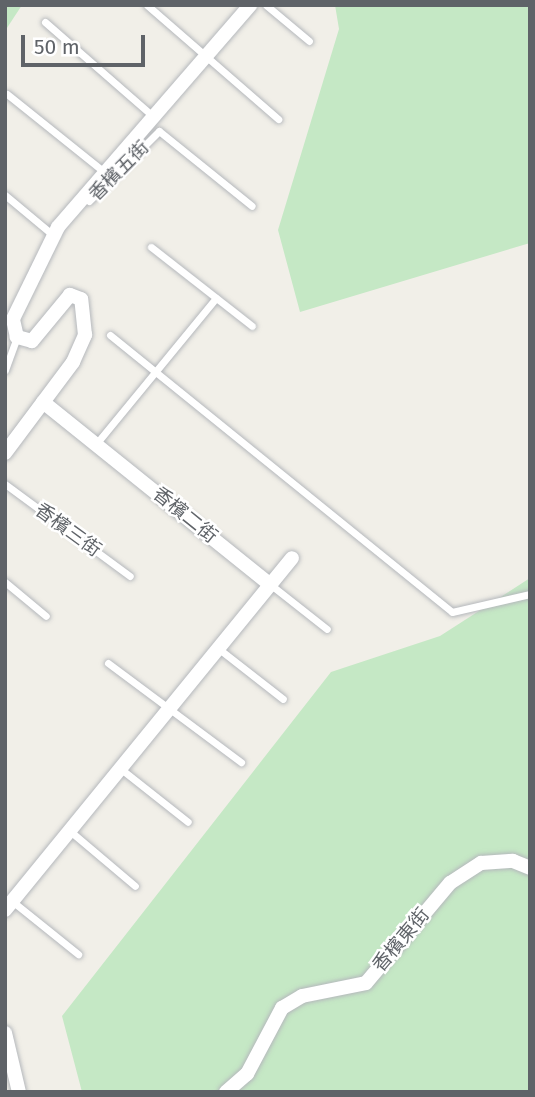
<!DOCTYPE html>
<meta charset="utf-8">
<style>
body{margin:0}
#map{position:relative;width:535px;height:1097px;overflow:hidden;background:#f1efe8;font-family:"Fira Sans","Noto Sans TC",sans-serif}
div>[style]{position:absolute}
.green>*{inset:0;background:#c5e8c5}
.roads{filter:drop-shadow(0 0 2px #b5b8bc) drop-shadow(0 0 2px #b5b8bc)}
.lane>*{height:7px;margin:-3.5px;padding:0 3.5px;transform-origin:3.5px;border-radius:3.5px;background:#fff}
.street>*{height:14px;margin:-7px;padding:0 7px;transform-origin:7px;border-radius:7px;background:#fff}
span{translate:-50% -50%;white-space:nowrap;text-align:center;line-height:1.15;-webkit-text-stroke:5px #fff;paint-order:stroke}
.street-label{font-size:19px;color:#5f6368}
.frame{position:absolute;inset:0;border:7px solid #5f6368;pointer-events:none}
.scale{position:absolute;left:21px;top:35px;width:124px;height:32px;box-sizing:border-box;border:4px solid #5f6368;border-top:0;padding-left:9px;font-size:21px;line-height:24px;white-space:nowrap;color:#5f6368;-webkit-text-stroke:5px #fff;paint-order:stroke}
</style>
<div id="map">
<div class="green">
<div style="clip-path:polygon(5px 5px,22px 5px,5px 31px)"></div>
<div style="clip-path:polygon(335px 5px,530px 5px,530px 243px,300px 312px,278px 230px,339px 29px)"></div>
<div style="clip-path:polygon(530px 578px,530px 1092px,82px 1092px,62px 1016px,331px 672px,440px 636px)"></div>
</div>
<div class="roads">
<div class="lane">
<div style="left:147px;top:5px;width:174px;rotate:41deg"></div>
<div style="left:266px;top:5px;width:56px;rotate:39.9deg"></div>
<div style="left:45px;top:22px;width:145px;rotate:41.1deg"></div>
<div style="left:7px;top:94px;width:123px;rotate:38.7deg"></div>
<div style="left:5px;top:195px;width:62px;rotate:39.8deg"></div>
<div style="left:89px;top:201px;width:99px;rotate:-45deg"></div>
<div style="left:159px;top:131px;width:119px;rotate:38.9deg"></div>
<div style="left:151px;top:247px;width:128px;rotate:38deg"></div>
<div style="left:110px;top:335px;width:440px;rotate:39deg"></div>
<div style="left:452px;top:612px;width:80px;rotate:-13deg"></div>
<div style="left:5px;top:370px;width:35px;rotate:-70deg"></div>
<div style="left:96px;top:444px;width:189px;rotate:-50.6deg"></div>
<div style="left:5px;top:484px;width:155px;rotate:36.4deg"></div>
<div style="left:5px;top:582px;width:53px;rotate:39.7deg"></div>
<div style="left:271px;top:585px;width:71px;rotate:38.2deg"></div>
<div style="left:219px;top:649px;width:81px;rotate:38deg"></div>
<div style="left:108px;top:663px;width:166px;rotate:36.7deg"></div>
<div style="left:121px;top:769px;width:85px;rotate:38.3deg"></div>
<div style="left:70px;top:831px;width:85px;rotate:40.2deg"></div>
<div style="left:12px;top:901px;width:85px;rotate:38.8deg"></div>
</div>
<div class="street">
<div style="left:43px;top:402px;width:292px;rotate:38.8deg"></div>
<div style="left:5px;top:453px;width:114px;rotate:-53.2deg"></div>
<div style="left:73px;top:362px;width:30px;rotate:-66deg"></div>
<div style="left:85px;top:335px;width:36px;rotate:-96deg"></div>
<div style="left:81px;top:299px;width:12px;rotate:-160deg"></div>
<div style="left:70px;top:295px;width:60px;rotate:129.6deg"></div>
<div style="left:32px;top:341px;width:16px;rotate:-165deg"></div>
<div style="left:17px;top:337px;width:18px;rotate:-103deg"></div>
<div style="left:13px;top:319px;width:102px;rotate:-63.9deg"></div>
<div style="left:58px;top:227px;width:294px;rotate:-49.1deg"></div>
<div style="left:5px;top:910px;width:454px;rotate:-50.8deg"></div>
<div style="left:5px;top:1033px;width:61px;rotate:76.7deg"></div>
<div style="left:226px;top:1092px;width:28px;rotate:-41deg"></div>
<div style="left:247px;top:1074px;width:75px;rotate:-62.1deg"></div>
<div style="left:282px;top:1008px;width:23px;rotate:-31deg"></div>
<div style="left:302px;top:996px;width:65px;rotate:-11.5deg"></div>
<div style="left:366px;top:983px;width:131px;rotate:-50deg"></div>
<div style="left:450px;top:883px;width:37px;rotate:-33deg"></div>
<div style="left:481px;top:863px;width:32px;rotate:-4deg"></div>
<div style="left:513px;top:861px;width:18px;rotate:22deg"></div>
</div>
</div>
<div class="street-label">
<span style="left:119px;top:171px;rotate:-45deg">香檳五街</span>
<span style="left:185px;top:515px;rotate:39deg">香檳二街</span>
<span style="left:68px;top:530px;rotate:36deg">香檳三街</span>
<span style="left:401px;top:940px;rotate:-50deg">香檳東街</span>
</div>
<div class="frame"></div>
<div class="scale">50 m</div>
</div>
